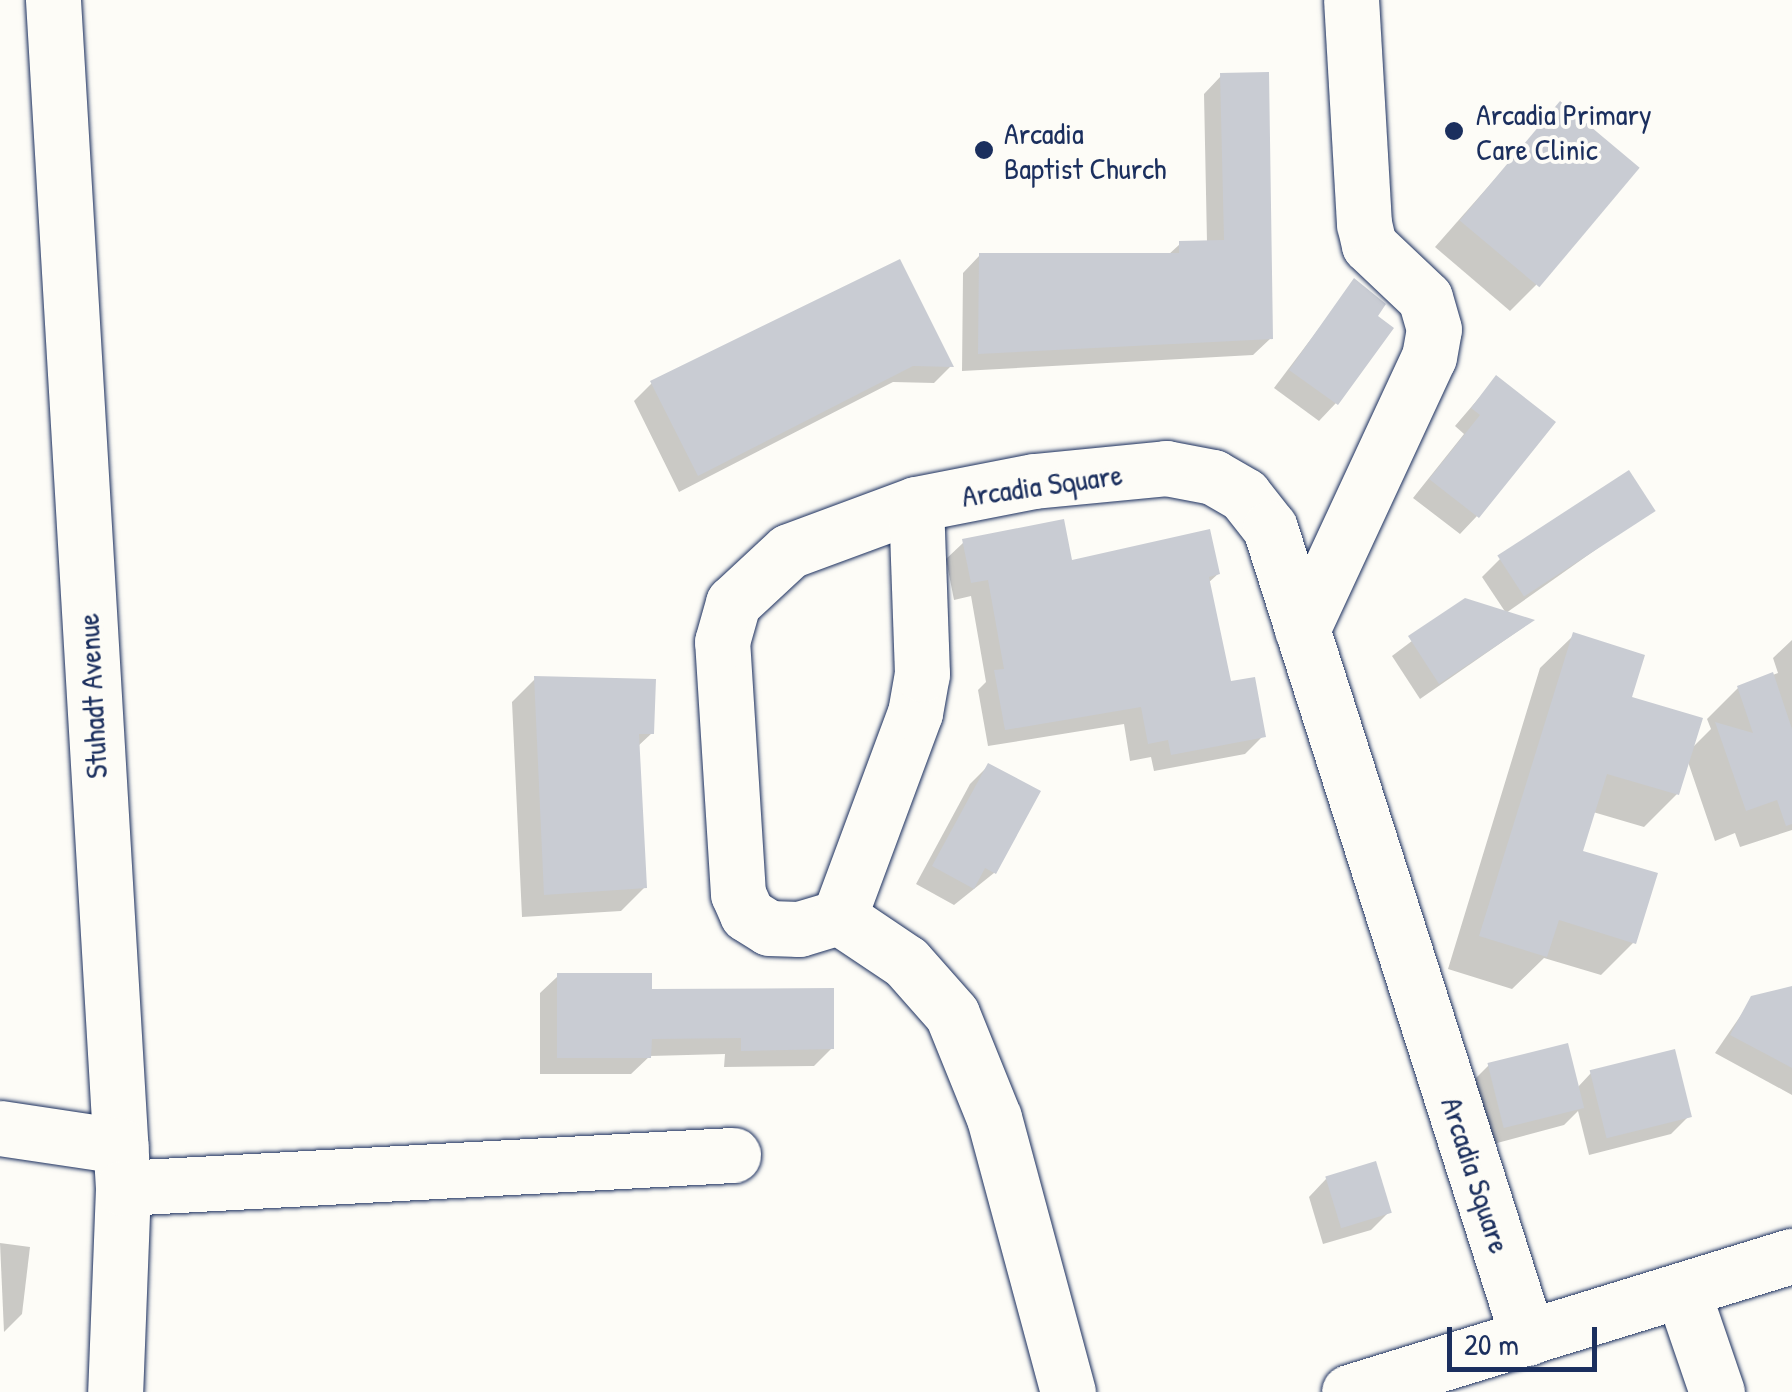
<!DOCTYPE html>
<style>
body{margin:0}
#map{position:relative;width:1792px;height:1392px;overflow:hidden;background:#fdfcf7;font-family:"Patrick Hand",sans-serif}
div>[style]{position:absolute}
.shadow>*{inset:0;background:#0003}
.building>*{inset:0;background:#c9ccd3;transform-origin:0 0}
.roads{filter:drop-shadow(0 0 2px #1b2f5e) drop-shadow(0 0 2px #1b2f5e)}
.minor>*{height:55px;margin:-27.5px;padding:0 27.5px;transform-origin:27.5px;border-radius:27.5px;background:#fdfcf7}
.dots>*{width:28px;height:28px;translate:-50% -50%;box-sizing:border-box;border:5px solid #fdfcf7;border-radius:50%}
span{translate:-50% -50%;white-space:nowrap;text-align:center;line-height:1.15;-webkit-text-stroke:8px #fdfcf7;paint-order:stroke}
.poi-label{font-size:30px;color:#1b2f5e}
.left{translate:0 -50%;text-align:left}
.street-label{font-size:30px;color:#1b2f5e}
.scale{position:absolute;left:1447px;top:1327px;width:150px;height:45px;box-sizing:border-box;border:5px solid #1b2f5e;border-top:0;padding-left:12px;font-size:30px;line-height:35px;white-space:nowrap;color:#1b2f5e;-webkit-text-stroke:8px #fdfcf7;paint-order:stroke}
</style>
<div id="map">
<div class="shadow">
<div style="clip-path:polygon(1221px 76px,1271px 338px,1253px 355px,962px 371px,963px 273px,980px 255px,1168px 255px,1180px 244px,1207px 243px,1204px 94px)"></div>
<div style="clip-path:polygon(1561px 104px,1536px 285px,1510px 311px,1435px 247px)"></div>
<div style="clip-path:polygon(899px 262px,951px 366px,934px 383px,893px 382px,679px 492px,634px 401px,652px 383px)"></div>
<div style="clip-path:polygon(1354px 282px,1336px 403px,1319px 421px,1274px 388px)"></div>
<div style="clip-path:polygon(1496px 378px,1477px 516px,1460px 534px,1413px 498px,1464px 434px,1455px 426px)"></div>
<div style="clip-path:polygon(1652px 510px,1506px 613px,1482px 577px,1500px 559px)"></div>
<div style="clip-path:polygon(964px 542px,1070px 563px,1218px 574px,1207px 584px,1229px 684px,1263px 736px,1245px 754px,1154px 771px,1151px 757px,1130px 761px,1124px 724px,988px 746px,978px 690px,986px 682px,971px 596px,954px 600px,946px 559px)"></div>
<div style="clip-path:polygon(1465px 601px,1531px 622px,1420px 699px,1392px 656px)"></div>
<div style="clip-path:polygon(1574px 635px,1629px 699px,1690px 750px,1711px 729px,1707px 719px,1738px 688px,1778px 673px,1773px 658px,1792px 640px,1792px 830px,1740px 847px,1735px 833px,1715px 841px,1687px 759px,1677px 794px,1644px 827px,1593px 812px,1580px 853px,1634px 942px,1601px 975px,1544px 958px,1512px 989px,1448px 969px,1540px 668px)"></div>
<div style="clip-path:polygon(535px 679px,652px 733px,637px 747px,645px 887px,621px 911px,522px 917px,512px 702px)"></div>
<div style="clip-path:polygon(988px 766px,994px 873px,954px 905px,916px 884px,970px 784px)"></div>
<div style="clip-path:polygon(558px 976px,649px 992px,832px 1048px,814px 1066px,724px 1067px,725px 1054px,650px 1056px,631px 1074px,540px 1074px,540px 993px)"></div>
<div style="clip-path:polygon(1752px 999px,1792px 1000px,1792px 1095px,1715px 1053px)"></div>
<div style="clip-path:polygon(1489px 1065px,1577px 1088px,1591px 1073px,1689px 1116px,1671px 1134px,1589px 1155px,1578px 1111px,1564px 1125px,1486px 1146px,1471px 1083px)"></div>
<div style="clip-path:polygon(1326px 1179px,1389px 1212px,1371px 1230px,1323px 1244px,1309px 1197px)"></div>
<div style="clip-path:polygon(0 1243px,30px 1247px,22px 1314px,4px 1332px)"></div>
</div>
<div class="building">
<div style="clip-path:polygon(1269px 72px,1273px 339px,978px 354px,979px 253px,1179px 253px,1179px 241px,1224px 240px,1220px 73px)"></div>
<div style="left:1560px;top:101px;width:104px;height:156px;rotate:40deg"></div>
<div style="clip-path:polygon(900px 259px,954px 367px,913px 366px,698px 476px,650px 381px)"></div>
<div style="clip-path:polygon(1354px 278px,1386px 304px,1378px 316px,1394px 328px,1338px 405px,1289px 370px)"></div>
<div style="clip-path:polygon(1496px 375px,1556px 422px,1479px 518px,1429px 479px,1480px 415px,1471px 408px)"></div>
<div style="left:1629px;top:470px;width:49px;height:157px;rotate:57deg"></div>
<div style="clip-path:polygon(1064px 519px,1072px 560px,1210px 529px,1220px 574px,1209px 577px,1231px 681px,1255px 677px,1266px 737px,1171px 755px,1168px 740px,1148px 744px,1141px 707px,1005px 730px,994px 670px,1004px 669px,988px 580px,971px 583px,962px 539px)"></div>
<div style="clip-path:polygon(1465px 598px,1535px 620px,1439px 684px,1408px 636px)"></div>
<div style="clip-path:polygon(1573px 632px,1645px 655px,1632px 697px,1703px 718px,1679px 795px,1607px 774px,1583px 851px,1658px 873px,1636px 944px,1559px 920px,1547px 957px,1479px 936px)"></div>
<div style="clip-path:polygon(1773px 672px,1792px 729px,1792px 824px,1786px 826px,1777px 800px,1746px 811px,1715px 722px,1753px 733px,1737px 686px)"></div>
<div style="clip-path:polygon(534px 676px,656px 679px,654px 734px,639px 734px,647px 888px,544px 895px)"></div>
<div style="clip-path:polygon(988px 763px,1041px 791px,996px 874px,985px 868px,974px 889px,932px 866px)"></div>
<div style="clip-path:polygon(557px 973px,652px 973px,652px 989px,834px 988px,834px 1049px,741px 1051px,741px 1038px,652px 1039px,651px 1058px,557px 1058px)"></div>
<div style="clip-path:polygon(1792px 986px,1792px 1068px,1730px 1035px,1751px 996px)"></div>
<div style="left:1568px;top:1043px;width:67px;height:83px;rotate:76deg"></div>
<div style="left:1675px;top:1049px;width:70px;height:88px;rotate:76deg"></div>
<div style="left:1376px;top:1161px;width:54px;height:53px;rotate:73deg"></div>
</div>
<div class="roads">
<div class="minor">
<div style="left:53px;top:0;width:1190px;rotate:86.63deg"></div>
<div style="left:123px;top:1188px;width:204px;rotate:92.2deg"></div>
<div style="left:1302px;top:630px;width:301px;rotate:-65.1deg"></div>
<div style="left:1429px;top:357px;width:28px;rotate:-80deg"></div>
<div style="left:1434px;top:329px;width:32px;rotate:-106deg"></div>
<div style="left:1425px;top:298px;width:77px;rotate:-136.6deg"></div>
<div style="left:1369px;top:245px;width:22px;rotate:-103deg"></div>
<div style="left:1364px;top:224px;width:224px;rotate:-93.3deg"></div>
<div style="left:839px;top:917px;width:42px;rotate:163.3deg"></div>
<div style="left:799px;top:929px;width:30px;rotate:-178deg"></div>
<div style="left:769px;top:928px;width:26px;rotate:-148deg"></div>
<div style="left:747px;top:914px;width:22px;rotate:-114deg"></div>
<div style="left:738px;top:894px;width:253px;rotate:-93.6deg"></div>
<div style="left:722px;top:642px;width:41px;rotate:-74.2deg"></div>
<div style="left:733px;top:603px;width:76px;rotate:-42.9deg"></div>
<div style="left:789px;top:551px;width:135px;rotate:-20.3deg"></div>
<div style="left:0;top:1128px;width:122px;rotate:8.5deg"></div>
<div style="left:123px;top:1188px;width:611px;rotate:-3.1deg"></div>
<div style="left:1682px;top:1290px;width:108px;rotate:71.1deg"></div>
<div style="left:1068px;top:1392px;width:284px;rotate:-105.1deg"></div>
<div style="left:994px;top:1118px;width:112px;rotate:-112deg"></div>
<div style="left:952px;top:1014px;width:69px;rotate:-131.5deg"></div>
<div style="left:906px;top:962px;width:81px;rotate:-146.1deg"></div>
<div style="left:839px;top:917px;width:218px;rotate:-69.6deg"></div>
<div style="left:915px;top:713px;width:40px;rotate:-80deg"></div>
<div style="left:922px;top:674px;width:170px;rotate:-92deg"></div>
<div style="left:916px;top:504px;width:120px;rotate:-11deg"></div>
<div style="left:1034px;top:481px;width:133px;rotate:-5.6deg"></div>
<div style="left:1166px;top:468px;width:48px;rotate:10.8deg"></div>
<div style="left:1213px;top:477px;width:36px;rotate:30deg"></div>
<div style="left:1244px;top:495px;width:42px;rotate:51.8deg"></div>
<div style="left:1270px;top:528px;width:850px;rotate:72.33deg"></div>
<div style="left:1349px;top:1392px;width:463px;rotate:-17.1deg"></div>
</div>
</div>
<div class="dots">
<div style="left:1454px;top:131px;background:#1b2f5e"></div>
<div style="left:984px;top:150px;background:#1b2f5e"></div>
</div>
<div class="poi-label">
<span class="left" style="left:1476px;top:131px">Arcadia Primary<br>Care Clinic</span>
<span class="left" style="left:1004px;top:150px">Arcadia<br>Baptist Church</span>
</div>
<div class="street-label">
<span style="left:1042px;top:485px;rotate:-8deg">Arcadia Square</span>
<span style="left:92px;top:696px;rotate:-93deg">Stuhadt Avenue</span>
<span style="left:1476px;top:1175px;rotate:72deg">Arcadia Square</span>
</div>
<div class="scale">20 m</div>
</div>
